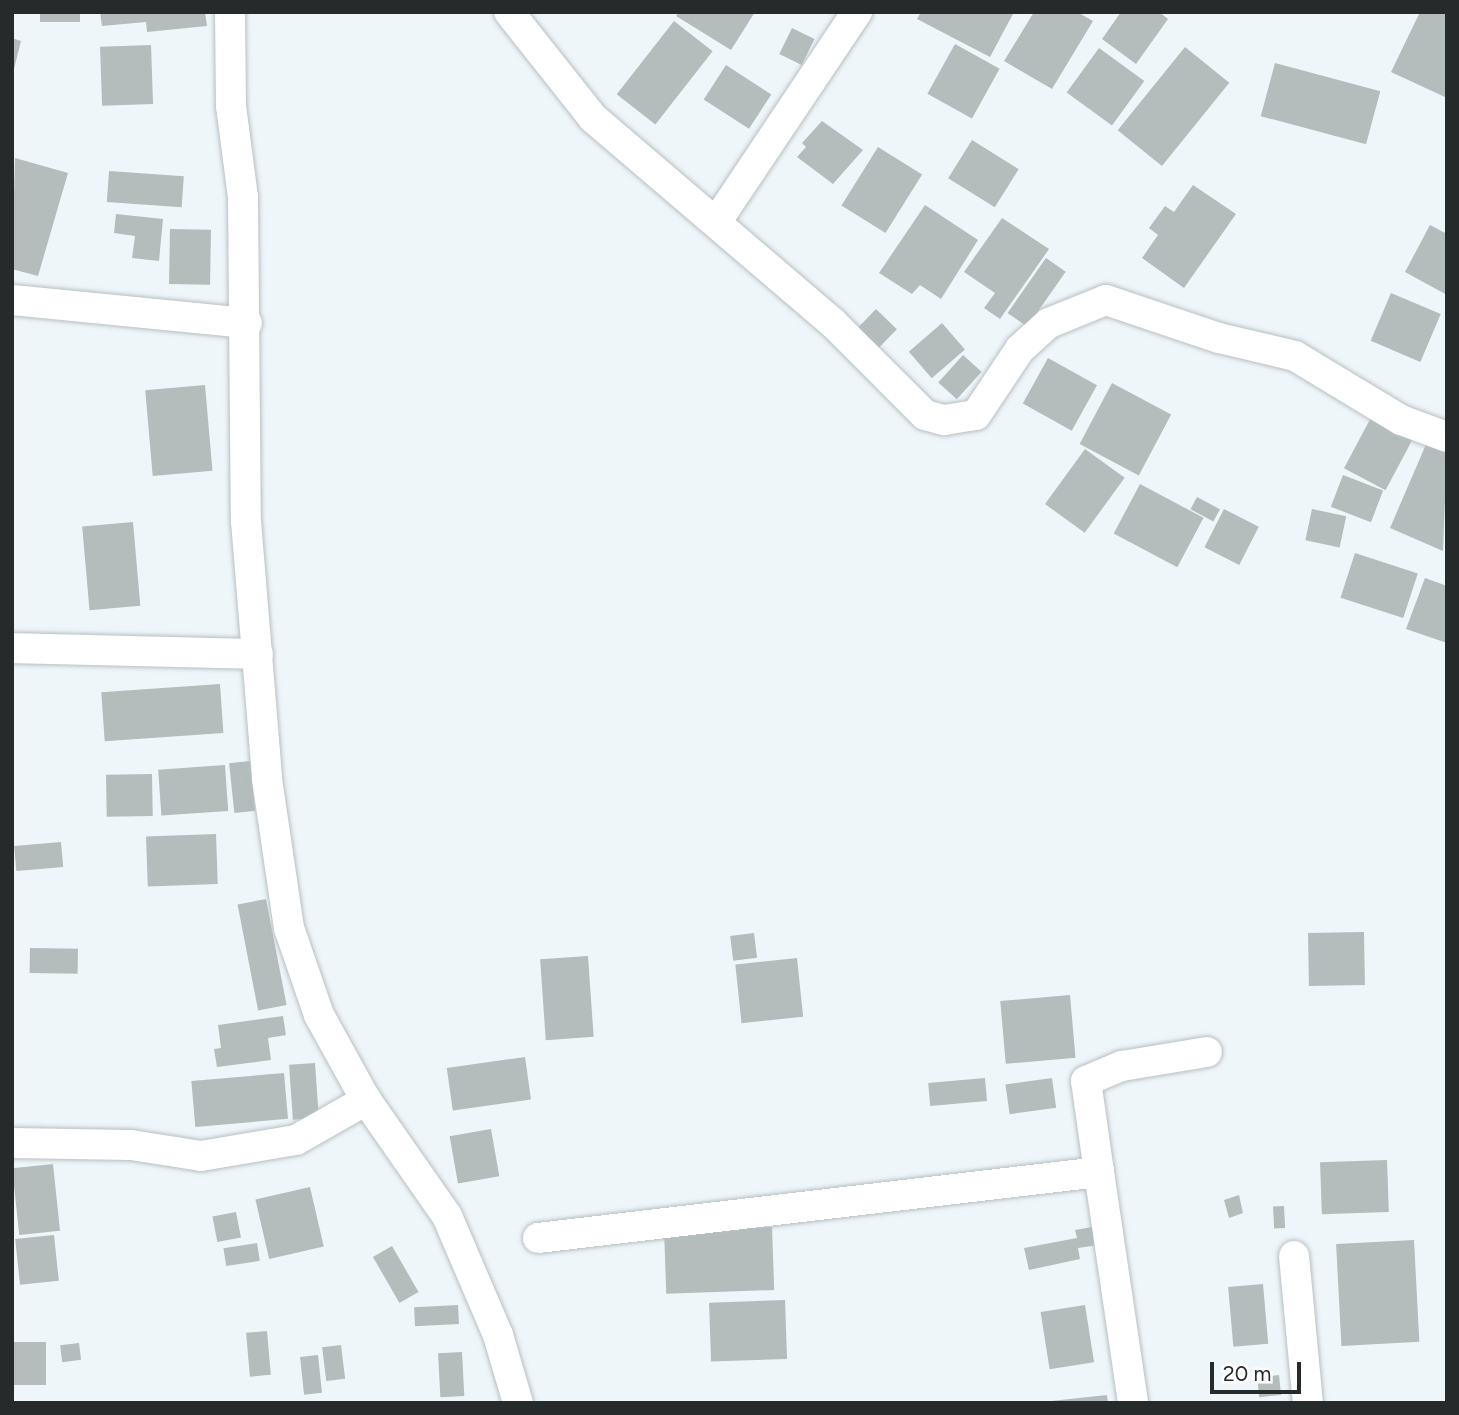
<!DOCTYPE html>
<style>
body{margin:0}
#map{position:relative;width:1459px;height:1415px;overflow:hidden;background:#eff6fa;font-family:Figtree,sans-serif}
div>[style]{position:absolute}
.building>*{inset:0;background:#b4bcbc;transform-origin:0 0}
.roads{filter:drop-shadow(0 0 2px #b8bfc2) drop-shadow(0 0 2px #b8bfc2)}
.minor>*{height:30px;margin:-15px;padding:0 15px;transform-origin:15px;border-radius:15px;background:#fff}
span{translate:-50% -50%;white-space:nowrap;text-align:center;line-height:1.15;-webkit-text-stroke:7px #fff;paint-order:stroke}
.frame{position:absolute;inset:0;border:14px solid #272a2b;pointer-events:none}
.scale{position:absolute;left:1210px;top:1362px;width:91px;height:32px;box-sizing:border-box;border:4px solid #272a2b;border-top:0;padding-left:9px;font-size:21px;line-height:24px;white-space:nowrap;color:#272a2b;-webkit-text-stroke:5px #fff;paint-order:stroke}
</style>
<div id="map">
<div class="building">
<div style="left:40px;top:12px;width:40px;height:10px"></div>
<div style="clip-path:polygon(100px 12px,205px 12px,207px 26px,147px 32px,146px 22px,102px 26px)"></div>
<div style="clip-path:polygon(679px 12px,755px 12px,731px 50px,676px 16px)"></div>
<div style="clip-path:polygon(921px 12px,1014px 12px,990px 57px,917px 19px)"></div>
<div style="clip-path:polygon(1034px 12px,1077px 12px,1093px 21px,1052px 89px,1004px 61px)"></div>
<div style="clip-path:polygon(1121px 12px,1159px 12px,1168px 19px,1136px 64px,1102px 39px)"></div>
<div style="clip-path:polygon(1420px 12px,1447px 12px,1447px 98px,1391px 72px)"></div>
<div style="left:674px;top:21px;width:49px;height:93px;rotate:38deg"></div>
<div style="left:792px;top:28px;width:25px;height:29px;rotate:26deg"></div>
<div style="clip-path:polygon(12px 38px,21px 41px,13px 73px,12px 73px)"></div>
<div style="left:955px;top:44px;width:51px;height:57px;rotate:29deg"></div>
<div style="left:151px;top:45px;width:59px;height:51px;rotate:88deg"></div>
<div style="left:1185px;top:47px;width:57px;height:107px;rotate:39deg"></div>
<div style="left:1099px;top:48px;width:56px;height:55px;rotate:36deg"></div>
<div style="left:1275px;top:63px;width:109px;height:55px;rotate:15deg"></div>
<div style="left:726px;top:65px;width:54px;height:41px;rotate:33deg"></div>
<div style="clip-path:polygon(822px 121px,863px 150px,833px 184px,797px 157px,806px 147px,802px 143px)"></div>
<div style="left:972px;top:140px;width:55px;height:45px;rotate:32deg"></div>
<div style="left:878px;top:147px;width:52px;height:69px;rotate:32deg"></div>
<div style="clip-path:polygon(15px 158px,68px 173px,38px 276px,12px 269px)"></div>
<div style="left:109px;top:171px;width:75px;height:31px;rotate:4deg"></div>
<div style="clip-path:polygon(1193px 185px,1236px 214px,1184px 288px,1142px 258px,1158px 235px,1149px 228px,1165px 206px,1174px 212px)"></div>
<div style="clip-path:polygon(925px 205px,978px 240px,941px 299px,920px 285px,912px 294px,879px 273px)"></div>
<div style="clip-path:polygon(116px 214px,163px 219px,159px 261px,132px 258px,135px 236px,114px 233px)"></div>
<div style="clip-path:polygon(1002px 218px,1049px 249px,1000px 319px,984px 308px,995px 293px,964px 272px)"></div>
<div style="clip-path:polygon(1430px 225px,1447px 234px,1447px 295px,1405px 272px)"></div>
<div style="left:170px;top:229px;width:41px;height:55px;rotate:1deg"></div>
<div style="left:1046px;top:258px;width:24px;height:67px;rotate:35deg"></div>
<div style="left:1391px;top:293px;width:54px;height:52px;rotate:23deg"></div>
<div style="left:876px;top:309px;width:29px;height:26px;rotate:44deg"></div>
<div style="left:942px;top:323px;width:35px;height:44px;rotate:49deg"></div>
<div style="left:963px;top:355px;width:25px;height:37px;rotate:42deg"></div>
<div style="left:1048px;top:358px;width:56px;height:52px;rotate:29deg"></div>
<div style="left:1112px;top:383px;width:67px;height:69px;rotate:28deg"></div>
<div style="left:205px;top:385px;width:86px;height:60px;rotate:85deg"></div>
<div style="left:1375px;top:410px;width:47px;height:66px;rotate:28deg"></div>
<div style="clip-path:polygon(1427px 442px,1447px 450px,1443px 551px,1390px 528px)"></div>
<div style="left:1085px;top:449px;width:49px;height:68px;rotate:36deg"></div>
<div style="left:1343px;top:475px;width:43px;height:34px;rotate:21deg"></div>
<div style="left:1140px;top:484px;width:72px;height:56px;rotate:28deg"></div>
<div style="left:1197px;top:497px;width:26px;height:14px;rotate:28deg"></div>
<div style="left:1224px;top:509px;width:39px;height:43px;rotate:27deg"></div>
<div style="left:1312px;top:509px;width:35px;height:32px;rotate:12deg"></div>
<div style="left:133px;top:522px;width:84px;height:51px;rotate:85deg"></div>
<div style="left:1355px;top:553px;width:66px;height:47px;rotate:18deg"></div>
<div style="clip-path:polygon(1425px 578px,1447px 586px,1447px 643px,1406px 629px)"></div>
<div style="left:220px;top:684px;width:49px;height:119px;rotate:86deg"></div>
<div style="left:250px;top:761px;width:50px;height:21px;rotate:84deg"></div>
<div style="left:225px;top:765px;width:46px;height:67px;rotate:86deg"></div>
<div style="left:152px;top:774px;width:42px;height:46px;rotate:89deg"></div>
<div style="left:216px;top:834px;width:50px;height:70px;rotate:88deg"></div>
<div style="left:61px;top:842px;width:25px;height:47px;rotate:85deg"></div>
<div style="left:266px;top:899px;width:108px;height:29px;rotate:79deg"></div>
<div style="left:1364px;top:932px;width:53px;height:56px;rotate:89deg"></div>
<div style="left:754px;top:933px;width:25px;height:24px;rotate:83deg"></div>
<div style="left:30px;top:948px;width:48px;height:25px;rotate:1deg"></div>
<div style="left:588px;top:956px;width:81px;height:48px;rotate:86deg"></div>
<div style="left:797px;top:958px;width:59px;height:62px;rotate:84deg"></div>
<div style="left:1070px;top:995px;width:63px;height:70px;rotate:85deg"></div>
<div style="clip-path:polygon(283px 1016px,286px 1035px,268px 1038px,271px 1060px,217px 1067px,214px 1049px,221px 1048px,218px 1025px)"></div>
<div style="left:525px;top:1057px;width:43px;height:79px;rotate:82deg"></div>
<div style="left:315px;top:1063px;width:55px;height:26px;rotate:86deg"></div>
<div style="left:284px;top:1073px;width:46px;height:93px;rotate:85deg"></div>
<div style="left:985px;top:1078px;width:23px;height:57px;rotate:85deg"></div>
<div style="left:1052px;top:1078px;width:30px;height:47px;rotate:82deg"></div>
<div style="left:491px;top:1129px;width:48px;height:42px;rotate:80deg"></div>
<div style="left:1387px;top:1160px;width:52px;height:67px;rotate:88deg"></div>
<div style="left:53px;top:1164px;width:67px;height:41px;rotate:84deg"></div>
<div style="left:310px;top:1187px;width:61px;height:56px;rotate:77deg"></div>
<div style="clip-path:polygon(1239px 1195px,1243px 1213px,1229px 1218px,1224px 1200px)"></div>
<div style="left:1284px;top:1206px;width:22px;height:11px;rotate:87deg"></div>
<div style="left:236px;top:1212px;width:26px;height:24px;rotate:79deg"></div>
<div style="clip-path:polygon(1103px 1225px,1105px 1244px,1078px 1248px,1080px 1259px,1029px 1270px,1024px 1248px,1077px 1238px,1075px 1230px)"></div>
<div style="left:772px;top:1227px;width:63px;height:108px;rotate:88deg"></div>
<div style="left:54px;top:1235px;width:46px;height:39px;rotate:84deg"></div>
<div style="left:1414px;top:1240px;width:102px;height:78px;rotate:87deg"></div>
<div style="left:257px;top:1243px;width:18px;height:34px;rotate:81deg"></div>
<div style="left:392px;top:1246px;width:53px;height:22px;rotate:60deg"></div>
<div style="left:1263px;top:1284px;width:60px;height:35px;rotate:85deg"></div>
<div style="left:785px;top:1300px;width:59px;height:76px;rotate:88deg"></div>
<div style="left:458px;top:1305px;width:19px;height:44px;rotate:87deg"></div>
<div style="left:1085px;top:1305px;width:58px;height:45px;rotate:81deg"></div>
<div style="left:267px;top:1331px;width:44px;height:21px;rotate:85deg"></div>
<div style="left:46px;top:1342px;width:43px;height:34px;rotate:90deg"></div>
<div style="left:79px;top:1343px;width:17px;height:19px;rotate:83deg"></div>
<div style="left:341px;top:1345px;width:34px;height:19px;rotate:83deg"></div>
<div style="left:462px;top:1352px;width:44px;height:24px;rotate:87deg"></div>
<div style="left:318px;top:1355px;width:38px;height:18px;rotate:84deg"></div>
<div style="left:1279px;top:1375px;width:20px;height:22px;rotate:84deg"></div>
<div style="clip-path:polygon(1107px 1395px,1108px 1403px,1051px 1403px,1051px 1401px)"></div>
</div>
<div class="roads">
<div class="minor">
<div style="left:230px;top:12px;width:94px;rotate:89.4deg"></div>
<div style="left:231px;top:106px;width:92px;rotate:82.5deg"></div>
<div style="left:243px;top:197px;width:324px;rotate:89.5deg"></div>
<div style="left:246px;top:521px;width:259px;rotate:85.3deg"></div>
<div style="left:267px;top:779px;width:151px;rotate:81.6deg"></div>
<div style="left:289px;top:928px;width:92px;rotate:71deg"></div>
<div style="left:319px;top:1015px;width:97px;rotate:61.1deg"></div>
<div style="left:366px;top:1100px;width:141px;rotate:55.1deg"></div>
<div style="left:447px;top:1216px;width:129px;rotate:66.8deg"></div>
<div style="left:498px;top:1335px;width:71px;rotate:73.6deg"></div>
<div style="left:509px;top:12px;width:135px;rotate:51.6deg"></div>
<div style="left:593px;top:118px;width:316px;rotate:40.5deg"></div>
<div style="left:833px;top:323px;width:130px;rotate:45deg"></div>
<div style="left:925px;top:415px;width:20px;rotate:15deg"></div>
<div style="left:944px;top:420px;width:32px;rotate:-9deg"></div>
<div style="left:976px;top:415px;width:79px;rotate:-56.3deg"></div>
<div style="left:1020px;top:349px;width:39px;rotate:-42deg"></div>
<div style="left:1049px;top:323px;width:61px;rotate:-22deg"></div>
<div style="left:1106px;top:300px;width:119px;rotate:18.6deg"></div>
<div style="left:1219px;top:338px;width:78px;rotate:13.3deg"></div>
<div style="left:1295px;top:356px;width:124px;rotate:31.1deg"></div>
<div style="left:1401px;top:420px;width:49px;rotate:20.3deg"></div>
<div style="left:717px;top:221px;width:252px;rotate:-56.2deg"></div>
<div style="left:12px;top:300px;width:236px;rotate:5.6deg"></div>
<div style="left:12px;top:648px;width:246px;rotate:1.4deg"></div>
<div style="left:12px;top:1143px;width:119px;rotate:1deg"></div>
<div style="left:131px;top:1145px;width:71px;rotate:8.9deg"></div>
<div style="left:201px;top:1156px;width:96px;rotate:-9.6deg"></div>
<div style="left:296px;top:1140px;width:81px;rotate:-29.7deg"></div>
<div style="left:1099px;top:1172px;width:92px;rotate:-98.1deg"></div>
<div style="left:1086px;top:1081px;width:39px;rotate:-23deg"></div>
<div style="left:1122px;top:1066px;width:86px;rotate:-9.4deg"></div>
<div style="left:538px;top:1238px;width:565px;rotate:-6.71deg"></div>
<div style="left:1099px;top:1172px;width:233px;rotate:81.6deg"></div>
<div style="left:1294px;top:1256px;width:148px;rotate:84.6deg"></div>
</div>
</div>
<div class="frame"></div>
<div class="scale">20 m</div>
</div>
